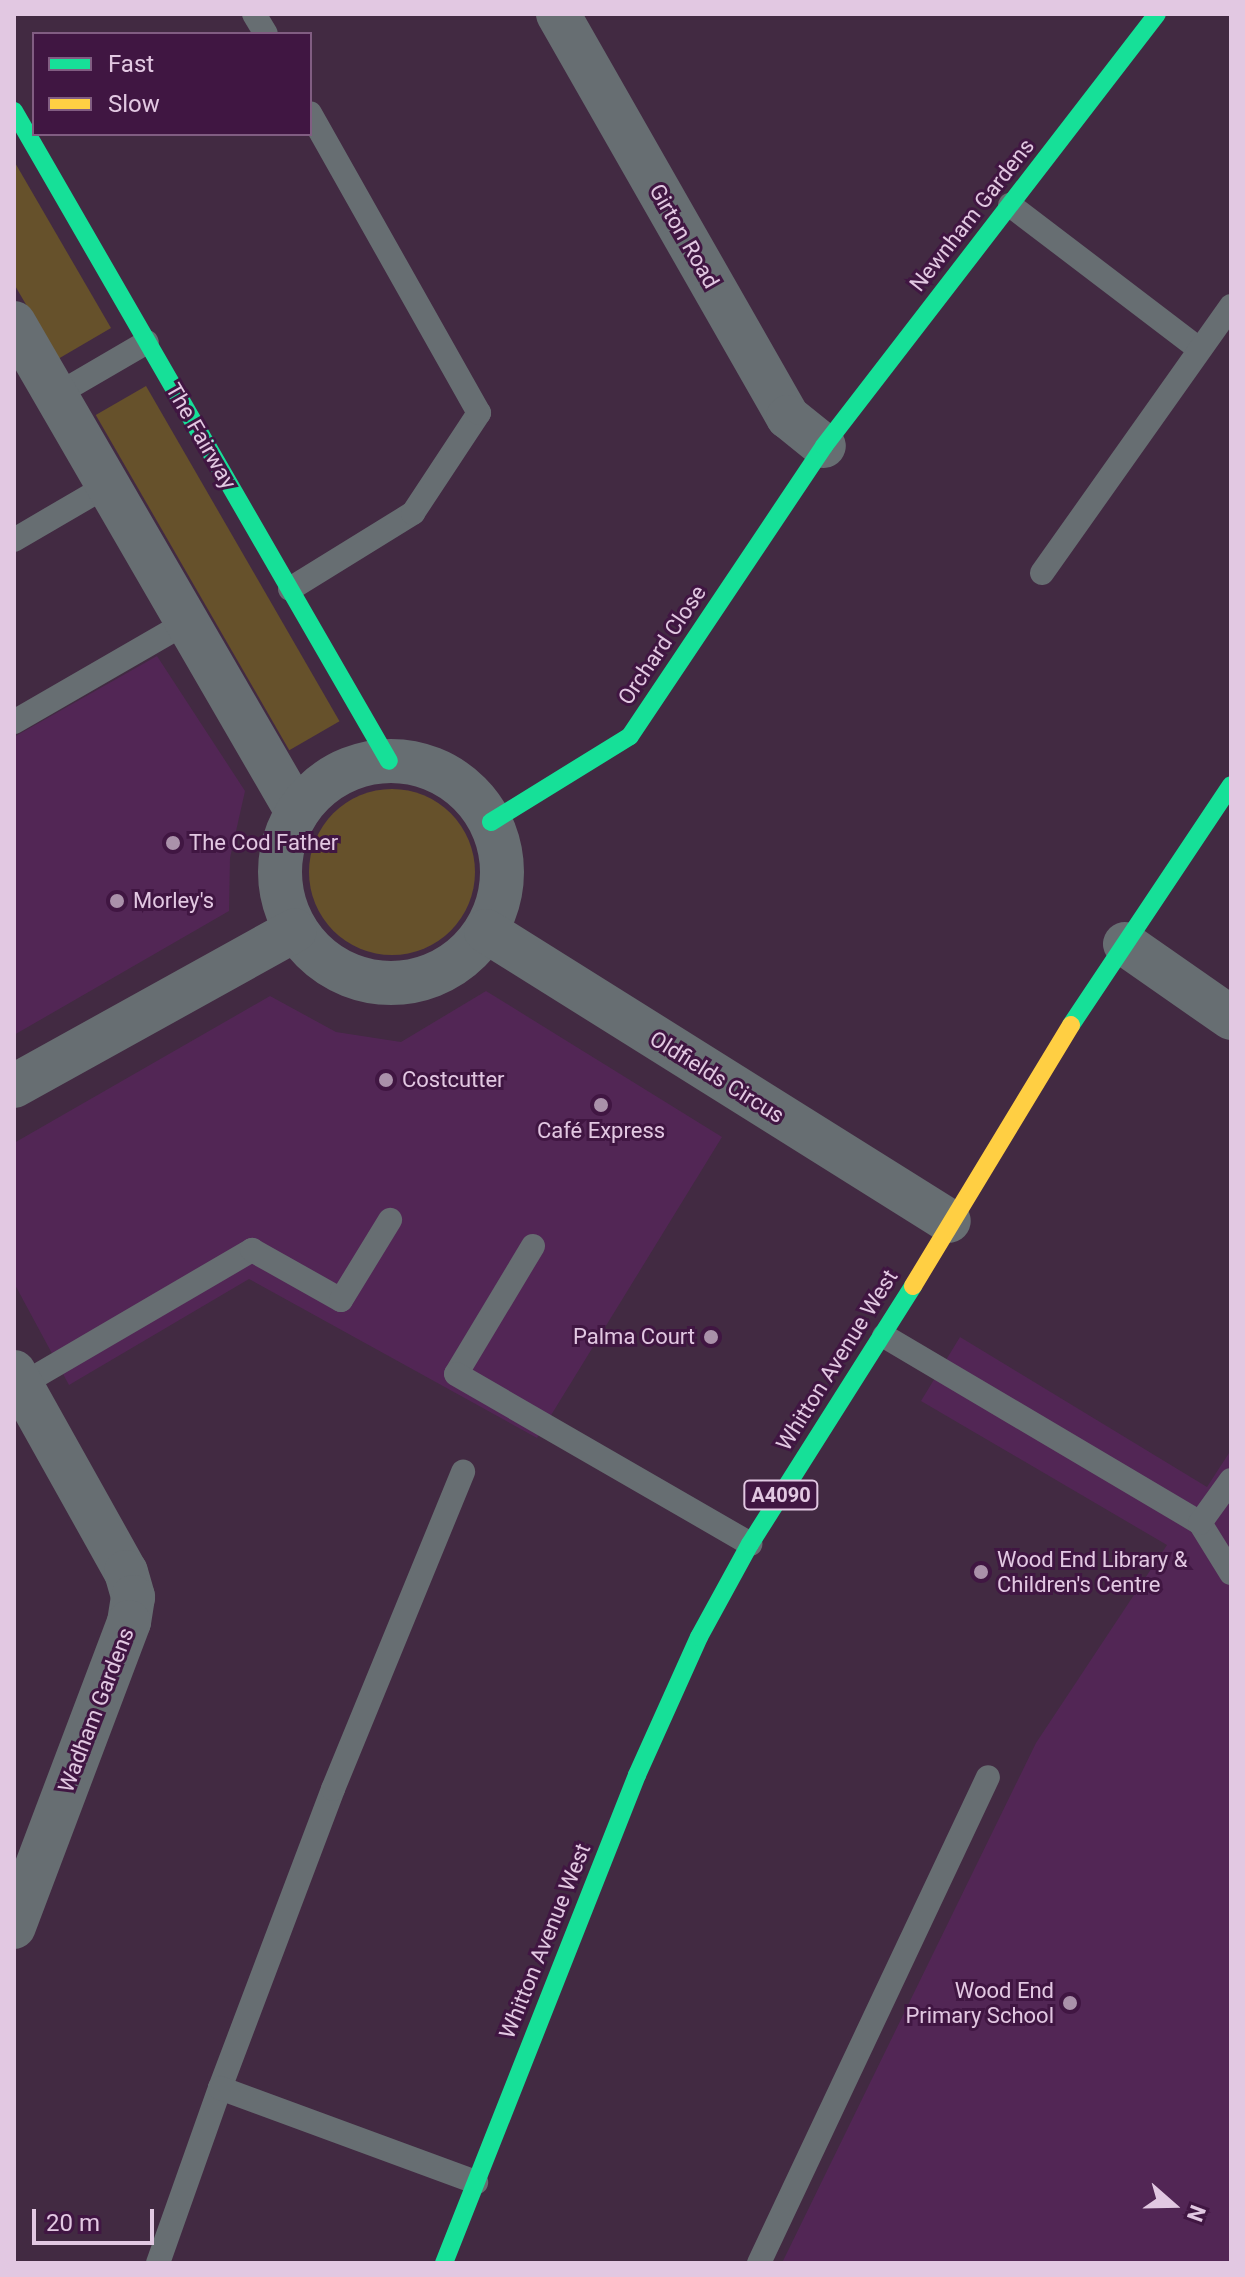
<!DOCTYPE html>
<meta charset="utf-8">
<style>
body{margin:0}
#map{position:relative;width:1245px;height:2277px;overflow:hidden;background:#422a42;font-family:Roboto,sans-serif}
div>[style]{position:absolute}
.built>*{inset:0;background:#522655}
.green>*{inset:0;background:#66512b;transform-origin:0 0}
.round{border-radius:50%}
.lane>*{height:24px;margin:-12px;padding:0 12px;transform-origin:12px;border-radius:12px;background:#676e72}
.street>*{height:44px;margin:-22px;padding:0 22px;transform-origin:22px;border-radius:22px;background:#676e72}
.street>.ring{margin:-22px;padding:0;box-sizing:content-box;background:none;border:44px solid #676e72;border-radius:50%}
.fast>*{height:18px;margin:-9px;padding:0 9px;transform-origin:9px;border-radius:9px;background:#16e098}
.slow>*{height:18px;margin:-9px;padding:0 9px;transform-origin:9px;border-radius:9px;background:#ffcf43}
.dots>*{width:22px;height:22px;translate:-50% -50%;box-sizing:border-box;border:4px solid #401642;border-radius:50%}
span{translate:-50% -50%;white-space:nowrap;text-align:center;line-height:1.15;-webkit-text-stroke:6px #401642;paint-order:stroke}
.shield-label span{padding:2px 6px;background:#401642;border:2px solid;border-radius:6px;-webkit-text-stroke-width:0}
.shield-label{font-size:20px;color:#e2c8e2;font-weight:700}
.street-label{font-size:22px;color:#e2c8e2}
.poi-label{font-size:22px;color:#e2c8e2}
.left{translate:0 -50%;text-align:left}
.right{translate:-100% -50%;text-align:right}
.frame{position:absolute;inset:0;border:16px solid #e2c8e2;pointer-events:none}
.legend{position:absolute;left:32px;top:32px;width:280px;height:104px;box-sizing:border-box;background:#401642;border:2px solid #815d82;margin:0;padding:10px 14px;list-style:none;font-size:24px;color:#e2c8e2}
.legend li{display:flex;align-items:center;gap:16px;height:40px}
.legend b{width:40px;border:2px solid #815d82}
.north{position:absolute;left:1133px;top:2165px;width:80px;height:80px;-webkit-text-stroke:6px #401642;paint-order:stroke;rotate:110deg;font-size:22px;font-weight:700;line-height:32px;text-align:center;color:#e2c8e2}
.north::after{content:'';display:block;margin:auto;width:28px;height:36px;background:#e2c8e2;clip-path:polygon(50% 0,100% 100%,50% 72%,0 100%)}
.scale{position:absolute;left:32px;top:2209px;width:122px;height:36px;box-sizing:border-box;border:4px solid #e2c8e2;border-top:0;padding-left:10px;font-size:24px;line-height:28px;white-space:nowrap;color:#e2c8e2;-webkit-text-stroke:6px #401642;paint-order:stroke}
</style>
<div id="map">
<div class="built">
<div style="clip-path:polygon(157px 656px,245px 791px,230px 858px,229px 911px,14px 1035px,14px 737px)"></div>
<div style="clip-path:polygon(486px 991px,722px 1137px,537px 1438px,249px 1279px,69px 1385px,14px 1283px,14px 1143px,270px 996px,336px 1032px,401px 1042px)"></div>
<div style="clip-path:polygon(960px 1337px,1207px 1487px,1231px 1450px,1231px 2263px,782px 2263px,1036px 1743px,1167px 1545px,921px 1401px)"></div>
</div>
<div class="green">
<div style="clip-path:polygon(14px 161px,111px 328px,58px 359px,14px 284px)"></div>
<div style="left:146px;top:386px;width:387px;height:58px;rotate:60deg"></div>
<div class="round" style="left:309px;top:789px;width:166px;height:166px"></div>
</div>
<div class="lane">
<div style="left:254px;top:14px;width:23px;rotate:59deg"></div>
<div style="left:1010px;top:205px;width:238px;rotate:37.3deg"></div>
<div style="left:56px;top:395px;width:105px;rotate:-30.2deg"></div>
<div style="left:14px;top:540px;width:109px;rotate:-30.3deg"></div>
<div style="left:1042px;top:573px;width:327px;rotate:-54.7deg"></div>
<div style="left:290px;top:589px;width:145px;rotate:-31.7deg"></div>
<div style="left:413px;top:513px;width:120px;rotate:-56.6deg"></div>
<div style="left:479px;top:413px;width:344px;rotate:-119.4deg"></div>
<div style="left:14px;top:722px;width:200px;rotate:-30deg"></div>
<div style="left:533px;top:1246px;width:149px;rotate:121deg"></div>
<div style="left:456px;top:1374px;width:340px;rotate:30deg"></div>
<div style="left:884px;top:1336px;width:367px;rotate:30.6deg"></div>
<div style="left:1200px;top:1523px;width:59px;rotate:58.2deg"></div>
<div style="left:21px;top:1385px;width:268px;rotate:-30.3deg"></div>
<div style="left:252px;top:1250px;width:102px;rotate:29.3deg"></div>
<div style="left:341px;top:1300px;width:94px;rotate:-58.5deg"></div>
<div style="left:1200px;top:1523px;width:53px;rotate:-54.2deg"></div>
<div style="left:220px;top:2088px;width:320px;rotate:-69.3deg"></div>
<div style="left:333px;top:1789px;width:343px;rotate:-67.7deg"></div>
<div style="left:158px;top:2263px;width:186px;rotate:-70.5deg"></div>
<div style="left:220px;top:2088px;width:273px;rotate:20.2deg"></div>
<div style="left:759px;top:2263px;width:537px;rotate:-64.77deg"></div>
</div>
<div class="street">
<div style="left:558px;top:14px;width:464px;rotate:60.3deg"></div>
<div style="left:788px;top:417px;width:46px;rotate:38.9deg"></div>
<div style="left:14px;top:323px;width:565px;rotate:59.94deg"></div>
<div class="ring" style="left:280px;top:761px;width:178px;height:178px"></div>
<div style="left:486px;top:931px;width:546px;rotate:32.06deg"></div>
<div style="left:1125px;top:944px;width:129px;rotate:34.9deg"></div>
<div style="left:14px;top:1086px;width:321px;rotate:-29deg"></div>
<div style="left:14px;top:1372px;width:229px;rotate:60.8deg"></div>
<div style="left:126px;top:1572px;width:26px;rotate:74deg"></div>
<div style="left:133px;top:1597px;width:25px;rotate:99deg"></div>
<div style="left:129px;top:1622px;width:326px;rotate:110.7deg"></div>
</div>
<div class="fast">
<div style="left:14px;top:111px;width:750px;rotate:60.02deg"></div>
<div style="left:491px;top:822px;width:163px;rotate:-31.7deg"></div>
<div style="left:630px;top:736px;width:349px;rotate:-56.2deg"></div>
<div style="left:824px;top:446px;width:545px;rotate:-52.37deg"></div>
<div style="left:1071px;top:1025px;width:288px;rotate:-56.3deg"></div>
<div style="left:444px;top:2263px;width:525px;rotate:-68.42deg"></div>
<div style="left:637px;top:1775px;width:151px;rotate:-65.8deg"></div>
<div style="left:699px;top:1637px;width:106px;rotate:-61.3deg"></div>
<div style="left:750px;top:1544px;width:305px;rotate:-57.7deg"></div>
</div>
<div class="slow">
<div style="left:913px;top:1286px;width:305px;rotate:-58.8deg"></div>
</div>
<div class="dots">
<div style="left:173px;top:843px;background:#aa91aa"></div>
<div style="left:117px;top:901px;background:#aa91aa"></div>
<div style="left:386px;top:1080px;background:#aa91aa"></div>
<div style="left:601px;top:1105px;background:#aa91aa"></div>
<div style="left:711px;top:1337px;background:#aa91aa"></div>
<div style="left:981px;top:1572px;background:#aa91aa"></div>
<div style="left:1070px;top:2003px;background:#aa91aa"></div>
</div>
<div class="shield-label">
<span style="left:781px;top:1495px">A4090</span>
</div>
<div class="street-label">
<span style="left:972px;top:215px;rotate:-52deg">Newnham Gardens</span>
<span style="left:684px;top:236px;rotate:60deg">Girton Road</span>
<span style="left:201px;top:436px;rotate:60deg">The Fairway</span>
<span style="left:662px;top:645px;rotate:-56deg">Orchard Close</span>
<span style="left:717px;top:1077px;rotate:32deg">Oldfields Circus</span>
<span style="left:837px;top:1360px;rotate:-58deg">Whitton Avenue West</span>
<span style="left:96px;top:1710px;rotate:-69deg">Wadham Gardens</span>
<span style="left:545px;top:1941px;rotate:-68deg">Whitton Avenue West</span>
</div>
<div class="poi-label">
<span class="left" style="left:189px;top:843px">The Cod Father</span>
<span class="left" style="left:133px;top:901px">Morley's</span>
<span class="left" style="left:402px;top:1080px">Costcutter</span>
<span style="left:601px;top:1131px">Café Express</span>
<span class="right" style="left:695px;top:1337px">Palma Court</span>
<span class="left" style="left:997px;top:1572px">Wood End Library &amp;<br>Children's Centre</span>
<span class="right" style="left:1054px;top:2003px">Wood End<br>Primary School</span>
</div>
<div class="frame"></div>
<ul class="legend">
<li><b style="height:10px;background:#16e098"></b>Fast</li>
<li><b style="height:10px;background:#ffcf43"></b>Slow</li>
</ul>
<div class="north">N</div>
<div class="scale">20 m</div>
</div>
